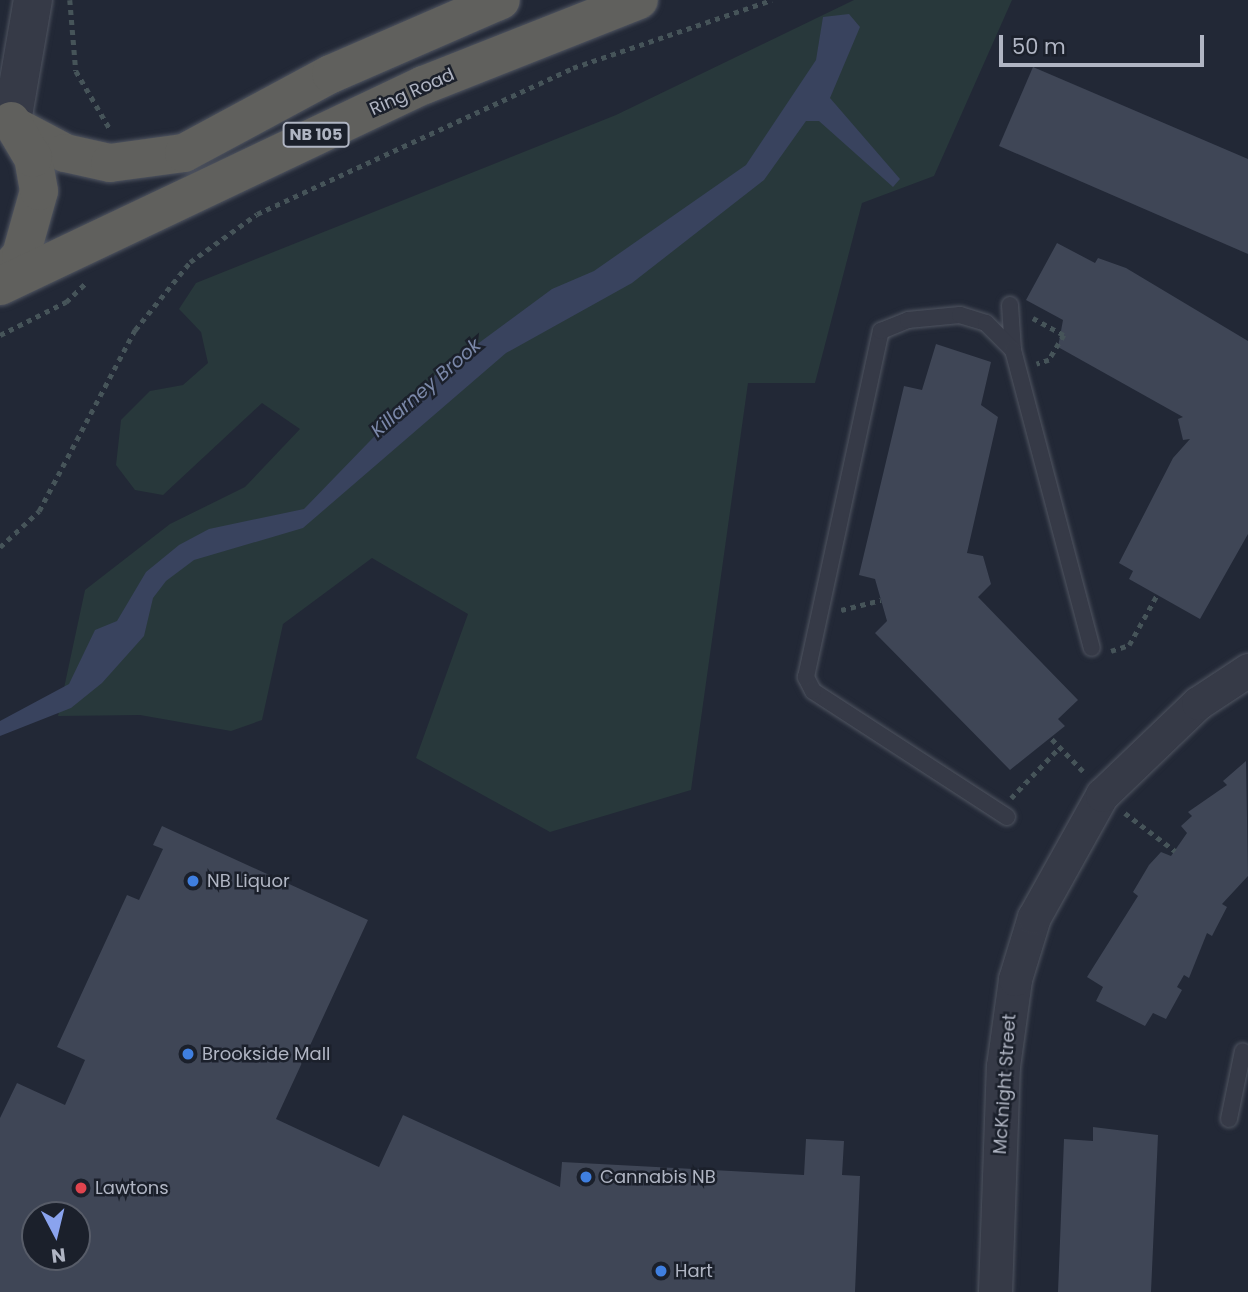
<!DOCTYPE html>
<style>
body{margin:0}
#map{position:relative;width:1248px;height:1292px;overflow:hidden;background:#222836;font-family:Poppins,sans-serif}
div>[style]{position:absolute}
.green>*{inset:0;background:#28383b}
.water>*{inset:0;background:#39435e}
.building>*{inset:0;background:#3f4656}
.path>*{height:4.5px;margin-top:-2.25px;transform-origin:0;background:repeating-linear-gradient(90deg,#465459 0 5px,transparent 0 10px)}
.roads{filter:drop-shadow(0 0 2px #505561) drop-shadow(0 0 2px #505561)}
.service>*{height:16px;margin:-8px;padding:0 8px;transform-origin:8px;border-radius:8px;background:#363a47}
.minor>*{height:33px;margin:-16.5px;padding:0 16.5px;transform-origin:16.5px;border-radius:16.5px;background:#363a47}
.tertiary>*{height:38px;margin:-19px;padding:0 19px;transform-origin:19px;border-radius:19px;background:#363a47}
.trunk>*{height:38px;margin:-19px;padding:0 19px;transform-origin:19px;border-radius:19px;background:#60605d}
.dots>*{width:19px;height:19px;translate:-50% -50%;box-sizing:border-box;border:4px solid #1b202b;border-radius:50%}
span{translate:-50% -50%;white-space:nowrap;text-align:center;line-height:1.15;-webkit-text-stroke:5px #1b202b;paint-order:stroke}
.shield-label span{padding:2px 5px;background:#1b202b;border:2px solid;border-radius:5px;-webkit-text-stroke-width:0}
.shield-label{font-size:16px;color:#b0b5c3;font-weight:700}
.street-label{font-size:18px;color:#b0b5c3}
.poi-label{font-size:18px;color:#b0b5c3}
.left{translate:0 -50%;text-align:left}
.water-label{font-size:19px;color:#7b88a9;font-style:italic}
.north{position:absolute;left:21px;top:1201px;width:70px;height:70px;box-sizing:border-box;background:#1b202b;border:2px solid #575c68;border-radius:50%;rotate:173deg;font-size:19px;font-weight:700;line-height:28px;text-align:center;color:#b0b5c3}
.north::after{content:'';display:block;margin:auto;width:24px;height:32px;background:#8aa3ee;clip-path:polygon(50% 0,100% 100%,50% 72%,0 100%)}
.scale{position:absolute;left:999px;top:35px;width:205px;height:32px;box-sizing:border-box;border:4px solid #b0b5c3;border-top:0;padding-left:9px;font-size:21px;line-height:24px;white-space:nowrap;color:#b0b5c3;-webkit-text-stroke:5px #1b202b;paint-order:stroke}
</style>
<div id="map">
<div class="green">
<div style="clip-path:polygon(854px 0,1012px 0,934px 176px,862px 203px,815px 383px,748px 383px,691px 790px,550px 832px,416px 758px,468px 614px,372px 558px,283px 624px,262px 720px,231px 731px,140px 715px,58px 716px,85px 590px,170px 524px,245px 487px,300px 429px,262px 403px,163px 495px,135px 490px,116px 465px,121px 420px,150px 391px,183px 385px,208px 363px,201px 332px,179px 309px,196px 283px,616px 115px)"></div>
</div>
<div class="water">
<div style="clip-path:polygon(849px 14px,860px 27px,830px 98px,900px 179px,893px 187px,819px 121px,806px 121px,764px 180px,632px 283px,506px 353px,303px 528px,194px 560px,166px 581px,153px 598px,144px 636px,102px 683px,71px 708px,0 736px,0 721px,69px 684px,95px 630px,117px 621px,146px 572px,179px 545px,209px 529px,304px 509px,430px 379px,552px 289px,594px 271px,746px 165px,816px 60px,823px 17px)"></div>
</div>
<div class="building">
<div style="clip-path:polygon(1033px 67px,1248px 159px,1248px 254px,999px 146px)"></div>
<div style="clip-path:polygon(1057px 243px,1095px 263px,1098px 258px,1126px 268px,1248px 341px,1248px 534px,1200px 619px,1129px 579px,1133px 571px,1119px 563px,1173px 458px,1190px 439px,1183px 440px,1178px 419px,1183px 417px,1058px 347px,1063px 320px,1026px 300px)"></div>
<div style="clip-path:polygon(936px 344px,991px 362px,981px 405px,998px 417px,967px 553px,983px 556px,991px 584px,978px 597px,1078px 700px,1058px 719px,1065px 726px,1010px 770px,875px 633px,887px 621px,875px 579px,859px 575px,904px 386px,922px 390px)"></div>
<div style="clip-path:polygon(1246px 761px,1248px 876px,1222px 904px,1227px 907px,1212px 936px,1207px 933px,1189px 978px,1184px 975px,1177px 987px,1182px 990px,1166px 1019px,1153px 1013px,1145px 1026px,1096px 1001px,1103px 987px,1087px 977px,1138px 896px,1133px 892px,1149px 865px,1161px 852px,1171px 856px,1187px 833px,1181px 826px,1192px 816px,1188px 812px,1227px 785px,1223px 781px)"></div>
<div style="clip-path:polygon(evenodd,162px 826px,368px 920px,276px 1119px,379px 1167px,403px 1115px,560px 1187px,562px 1162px,804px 1175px,806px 1139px,844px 1141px,842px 1175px,860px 1176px,855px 1292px,0 1292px,0 1118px,17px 1083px,65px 1105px,85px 1060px,57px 1047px,127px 895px,139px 900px,163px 849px,153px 845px,162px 826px,35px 1215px,77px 1215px,77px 1257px,35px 1257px,35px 1215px)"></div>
<div style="clip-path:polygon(1093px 1127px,1158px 1135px,1151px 1292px,1058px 1292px,1064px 1139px,1093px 1141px)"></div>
</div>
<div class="path">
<div style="left:70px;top:0;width:71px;rotate:85.2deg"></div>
<div style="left:76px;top:71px;width:67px;rotate:59.6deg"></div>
<div style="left:1033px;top:318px;width:35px;rotate:29deg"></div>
<div style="left:1064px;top:335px;width:29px;rotate:121deg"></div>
<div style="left:1049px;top:360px;width:13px;rotate:162deg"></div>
<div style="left:0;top:335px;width:74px;rotate:-26.6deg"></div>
<div style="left:66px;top:302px;width:30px;rotate:-44deg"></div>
<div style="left:0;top:547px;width:53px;rotate:-42.7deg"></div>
<div style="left:39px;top:511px;width:205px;rotate:-62.1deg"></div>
<div style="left:135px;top:330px;width:87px;rotate:-51deg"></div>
<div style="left:190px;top:262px;width:82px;rotate:-35.6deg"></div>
<div style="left:257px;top:214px;width:348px;rotate:-24.8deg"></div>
<div style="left:573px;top:68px;width:210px;rotate:-18.9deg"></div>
<div style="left:841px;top:610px;width:41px;rotate:-14deg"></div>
<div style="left:1111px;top:651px;width:19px;rotate:-18deg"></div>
<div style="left:1129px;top:645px;width:57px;rotate:-60.8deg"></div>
<div style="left:1052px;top:739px;width:47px;rotate:45.9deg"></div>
<div style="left:1011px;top:798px;width:69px;rotate:-46.2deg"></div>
<div style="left:1125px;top:813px;width:63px;rotate:37.2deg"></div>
</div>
<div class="roads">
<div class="service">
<div style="left:1010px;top:305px;width:45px;rotate:86.2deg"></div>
<div style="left:1007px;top:817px;width:231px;rotate:-147deg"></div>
<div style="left:813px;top:691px;width:16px;rotate:-117deg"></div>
<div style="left:806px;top:677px;width:354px;rotate:-77.8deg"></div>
<div style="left:881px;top:331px;width:29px;rotate:-22deg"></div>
<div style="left:908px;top:320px;width:52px;rotate:-5.5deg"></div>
<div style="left:960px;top:315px;width:27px;rotate:17deg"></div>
<div style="left:986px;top:323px;width:38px;rotate:45deg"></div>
<div style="left:1013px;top:350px;width:308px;rotate:75.2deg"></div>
<div style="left:1229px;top:1119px;width:69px;rotate:-78.4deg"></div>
</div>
<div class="minor">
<div style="left:995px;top:1292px;width:226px;rotate:-88deg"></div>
<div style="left:1003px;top:1066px;width:88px;rotate:-82.1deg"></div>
<div style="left:1015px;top:979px;width:65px;rotate:-73deg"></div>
<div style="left:1034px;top:917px;width:140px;rotate:-60.9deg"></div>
<div style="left:1102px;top:795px;width:133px;rotate:-43.8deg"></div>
<div style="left:1198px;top:703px;width:60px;rotate:-33.4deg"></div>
</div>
<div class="tertiary">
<div style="left:12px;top:121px;width:123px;rotate:-80.2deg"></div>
</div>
<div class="trunk">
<div style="left:18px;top:128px;width:53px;rotate:28deg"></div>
<div style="left:65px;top:153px;width:46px;rotate:12.5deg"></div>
<div style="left:110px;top:163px;width:75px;rotate:-7.7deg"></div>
<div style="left:184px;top:153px;width:167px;rotate:-28.3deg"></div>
<div style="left:331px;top:74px;width:185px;rotate:-23.5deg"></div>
<div style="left:0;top:279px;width:32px;rotate:-49deg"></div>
<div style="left:21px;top:255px;width:66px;rotate:-74.3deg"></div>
<div style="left:39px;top:191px;width:34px;rotate:-100deg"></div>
<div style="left:33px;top:158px;width:43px;rotate:-120.7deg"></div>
<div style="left:0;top:286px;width:469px;rotate:-25.4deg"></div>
<div style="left:424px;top:85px;width:231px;rotate:-21.6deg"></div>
</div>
</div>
<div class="dots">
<div style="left:193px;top:881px;background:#3f7fe0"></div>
<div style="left:188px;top:1054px;background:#3f7fe0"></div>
<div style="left:586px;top:1177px;background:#3f7fe0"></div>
<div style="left:81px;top:1188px;background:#e0444e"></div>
<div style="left:661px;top:1271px;background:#3f7fe0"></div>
</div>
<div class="shield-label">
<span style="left:316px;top:135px">NB 105</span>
</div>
<div class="street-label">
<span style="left:412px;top:92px;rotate:-24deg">Ring Road</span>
<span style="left:1005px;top:1084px;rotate:-86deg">McKnight Street</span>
</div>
<div class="poi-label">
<span class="left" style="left:207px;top:881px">NB Liquor</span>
<span class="left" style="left:202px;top:1054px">Brookside Mall</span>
<span class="left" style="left:600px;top:1177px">Cannabis NB</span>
<span class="left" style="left:95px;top:1188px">Lawtons</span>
<span class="left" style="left:675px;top:1271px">Hart</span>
</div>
<div class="water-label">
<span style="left:426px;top:388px;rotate:-41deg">Killarney Brook</span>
</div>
<div class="north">N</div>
<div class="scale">50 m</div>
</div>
